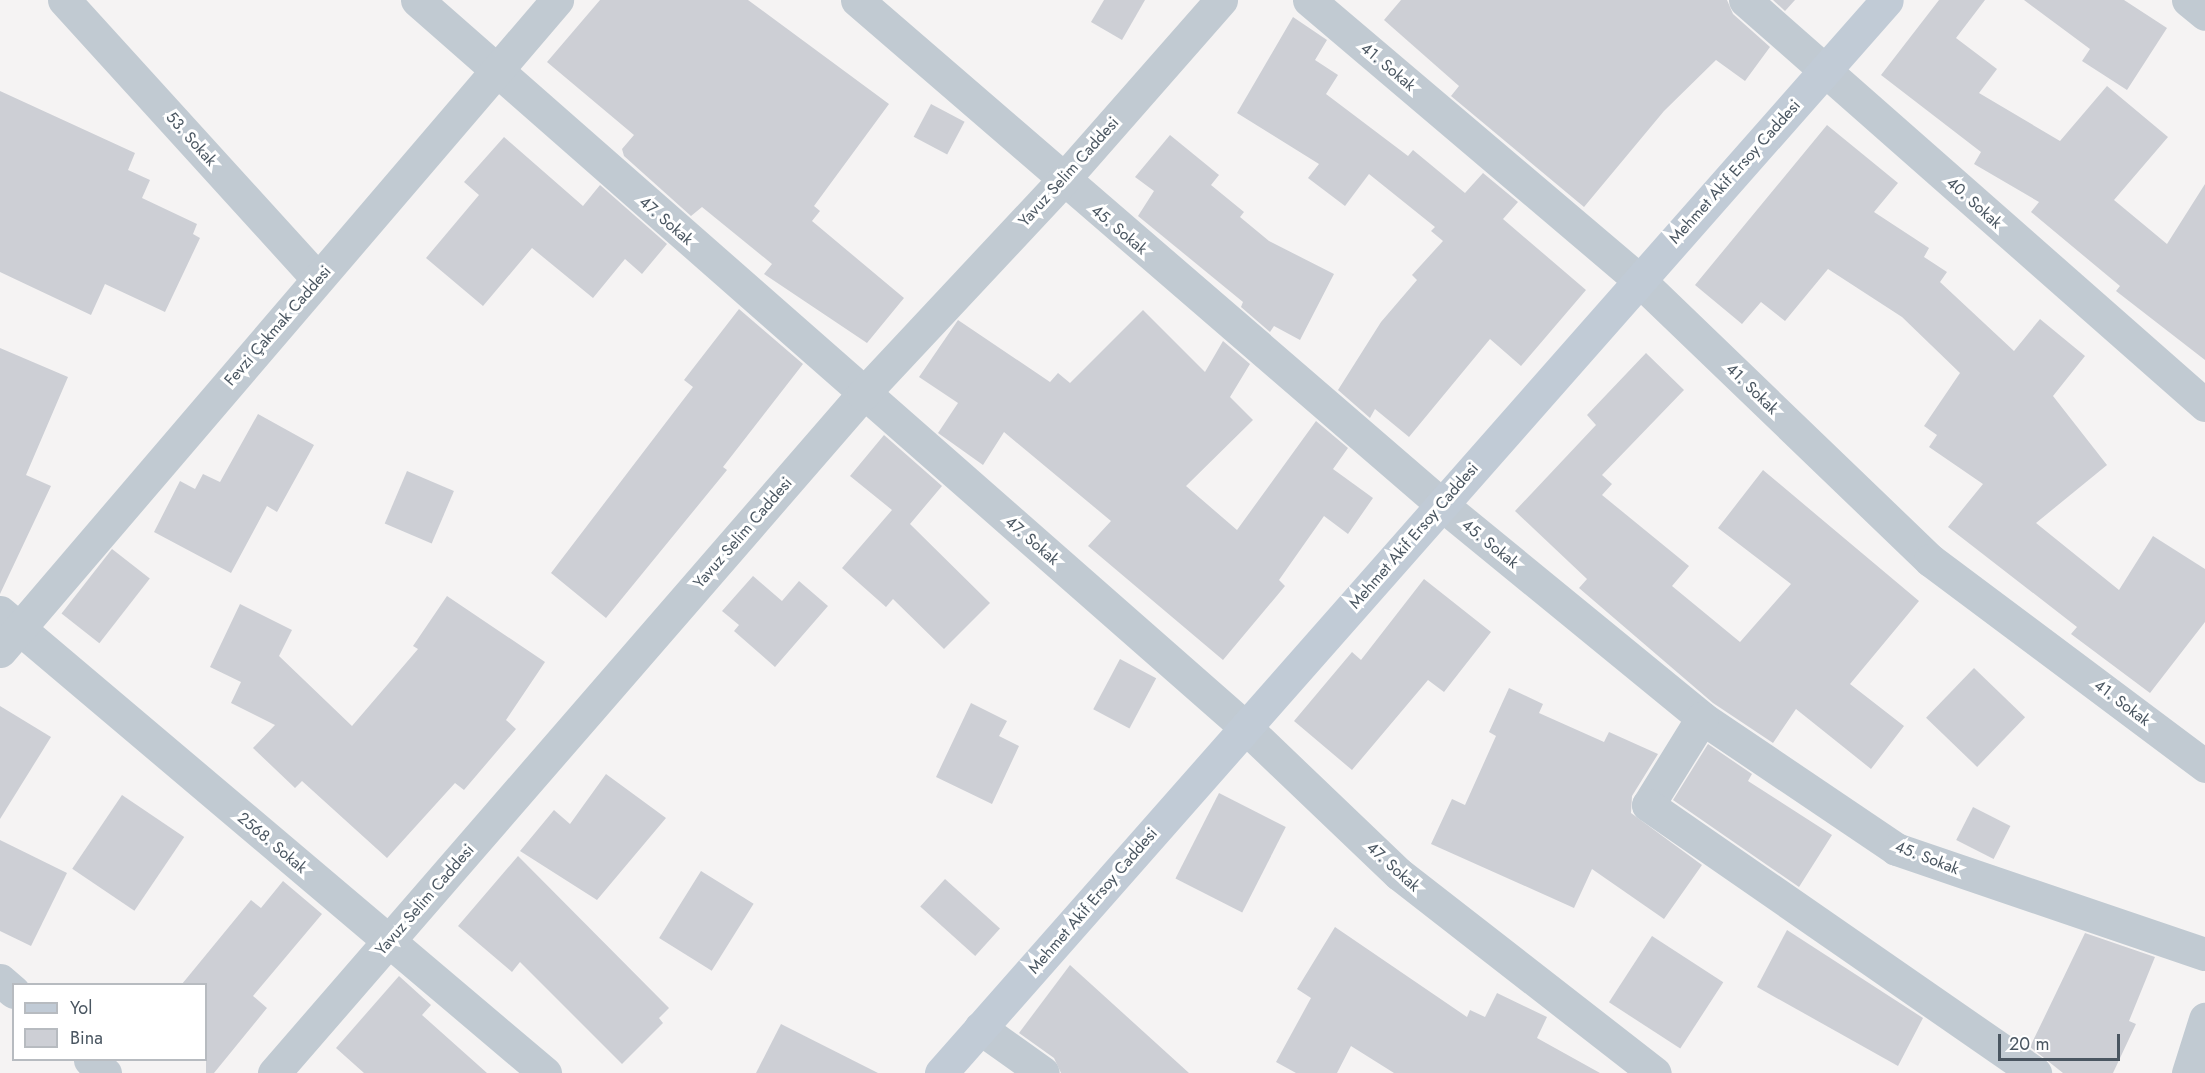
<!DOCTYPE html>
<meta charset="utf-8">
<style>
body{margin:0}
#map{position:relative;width:2205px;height:1073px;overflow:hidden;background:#f5f3f3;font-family:Jost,sans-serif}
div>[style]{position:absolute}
.building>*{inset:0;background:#cdcfd5;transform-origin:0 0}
.street>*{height:33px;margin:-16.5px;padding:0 16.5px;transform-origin:16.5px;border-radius:16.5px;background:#c1cad2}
.secondary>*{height:33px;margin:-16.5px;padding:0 16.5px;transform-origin:16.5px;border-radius:16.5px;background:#c1cbd6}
span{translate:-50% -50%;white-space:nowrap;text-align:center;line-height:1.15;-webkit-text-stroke:6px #fff;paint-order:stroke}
.street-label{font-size:16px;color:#4a5661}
.legend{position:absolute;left:12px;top:983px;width:195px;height:78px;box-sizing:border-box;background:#fff;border:2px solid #b7bbc0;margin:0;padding:8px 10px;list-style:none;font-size:18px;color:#4a5661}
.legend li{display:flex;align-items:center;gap:12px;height:30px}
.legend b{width:30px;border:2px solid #b7bbc0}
.scale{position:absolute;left:1998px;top:1034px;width:122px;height:27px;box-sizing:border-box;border:3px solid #4a5661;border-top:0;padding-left:8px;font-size:18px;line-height:21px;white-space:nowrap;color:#4a5661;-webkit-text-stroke:4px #fff;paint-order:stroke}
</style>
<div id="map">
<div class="building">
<div style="clip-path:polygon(600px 0,748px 0,889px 104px,814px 206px,820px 211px,812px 221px,904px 298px,867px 343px,764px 274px,772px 264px,702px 207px,691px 216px,624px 156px,622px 149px,634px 135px,547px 62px)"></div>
<div style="clip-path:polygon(1104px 0,1145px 0,1122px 40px,1091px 22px)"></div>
<div style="clip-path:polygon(1401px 0,1727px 0,1733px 14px,1770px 47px,1745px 81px,1716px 60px,1664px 111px,1584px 207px,1451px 96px,1459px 86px,1384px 20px)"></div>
<div style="clip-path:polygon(1773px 0,1795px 0,1785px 11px)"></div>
<div style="clip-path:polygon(1939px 0,1985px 0,1956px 38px,1997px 69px,1979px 93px,2060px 141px,2107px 86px,2168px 137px,2114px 200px,2167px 244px,2205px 184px,2205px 360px,2116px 291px,2120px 286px,2031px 212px,2039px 202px,1974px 164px,1981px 152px,1881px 75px)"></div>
<div style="clip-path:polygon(2024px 0,2124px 0,2167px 28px,2127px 90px,2082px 61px,2090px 49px)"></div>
<div style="clip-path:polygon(1293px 17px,1327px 40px,1315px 60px,1338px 75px,1326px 94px,1408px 156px,1413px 150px,1465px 193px,1483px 173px,1518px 202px,1503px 219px,1586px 290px,1521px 366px,1490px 339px,1409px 437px,1375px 409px,1370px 418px,1338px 390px,1381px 322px,1417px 280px,1412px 275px,1443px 241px,1431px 231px,1435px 227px,1369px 174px,1345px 206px,1308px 178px,1319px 164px,1237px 113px)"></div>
<div style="clip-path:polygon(0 91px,135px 153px,128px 170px,150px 180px,142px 198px,197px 224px,193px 234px,200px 238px,165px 312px,105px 284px,91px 315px,0 272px)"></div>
<div style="left:931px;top:104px;width:38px;height:37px;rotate:28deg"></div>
<div style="clip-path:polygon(1827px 125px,1898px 183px,1874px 212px,1929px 248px,1924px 257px,1947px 272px,1940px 282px,2014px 351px,2040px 319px,2085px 356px,2053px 396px,2107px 465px,2036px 523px,2119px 590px,2153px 536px,2205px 569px,2205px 622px,2150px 693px,2071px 634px,2077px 627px,1948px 527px,1983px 484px,1929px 447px,1937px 435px,1924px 426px,1960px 373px,1902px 317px,1828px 269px,1785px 321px,1761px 302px,1742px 324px,1695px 285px)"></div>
<div style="clip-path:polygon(1170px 135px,1219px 175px,1211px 185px,1244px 212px,1240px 217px,1269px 241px,1334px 274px,1300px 340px,1274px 326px,1270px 332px,1241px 307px,1243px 302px,1138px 216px,1154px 191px,1135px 177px)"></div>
<div style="clip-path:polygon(504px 137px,583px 206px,600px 185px,667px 244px,642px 274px,625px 259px,593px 298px,532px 248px,483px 306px,426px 258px,479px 195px,464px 182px)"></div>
<div style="clip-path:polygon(739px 309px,803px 364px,723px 467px,727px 470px,606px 618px,551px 573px,693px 387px,684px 380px)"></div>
<div style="clip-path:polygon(1143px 310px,1205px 372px,1223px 341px,1250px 364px,1230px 397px,1253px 420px,1186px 486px,1237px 530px,1316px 421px,1348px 448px,1333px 469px,1373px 498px,1348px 534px,1324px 516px,1279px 580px,1285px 586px,1223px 660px,1088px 546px,1111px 521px,1004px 432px,983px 465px,938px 433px,958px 403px,919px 377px,958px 320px,1050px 382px,1058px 373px,1070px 383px)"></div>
<div style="clip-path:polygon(0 348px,68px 377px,26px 475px,51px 486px,0 594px)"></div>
<div style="clip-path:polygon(1646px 353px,1684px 390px,1602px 475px,1612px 484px,1602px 495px,1689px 566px,1672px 586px,1740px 642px,1791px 584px,1718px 528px,1763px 470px,1919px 601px,1850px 684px,1904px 726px,1871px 769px,1796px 709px,1773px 743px,1713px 703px,1579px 588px,1587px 579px,1515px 511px,1596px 425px,1587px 415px)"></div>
<div style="clip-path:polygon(258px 414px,314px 445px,277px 512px,267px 506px,231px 573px,154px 532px,180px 481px,195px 489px,203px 474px,220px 482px)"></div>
<div style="clip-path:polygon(884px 435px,942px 486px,910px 524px,990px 603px,944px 649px,893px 599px,886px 607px,842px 568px,892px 510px,850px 476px)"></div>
<div style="left:407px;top:471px;width:51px;height:57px;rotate:23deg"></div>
<div style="left:112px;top:549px;width:48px;height:82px;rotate:38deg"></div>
<div style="clip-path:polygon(753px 576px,782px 601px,799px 581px,828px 606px,775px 667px,734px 631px,739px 625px,722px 611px)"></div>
<div style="clip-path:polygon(1424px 579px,1491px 632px,1444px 692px,1428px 680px,1352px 770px,1294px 721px,1352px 652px,1361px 660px)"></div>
<div style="clip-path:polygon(447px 596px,545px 662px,506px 720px,516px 729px,464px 790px,455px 783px,387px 858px,302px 781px,295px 788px,253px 748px,275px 725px,231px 703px,241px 682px,210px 667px,240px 604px,292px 630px,279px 656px,352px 726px,418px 649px,413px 646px)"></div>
<div style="left:1120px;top:659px;width:41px;height:57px;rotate:28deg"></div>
<div style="left:1974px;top:668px;width:71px;height:69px;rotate:44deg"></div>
<div style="clip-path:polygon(1509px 688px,1543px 704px,1539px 713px,1604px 742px,1609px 732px,1658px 754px,1632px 796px,1631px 813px,1702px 865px,1664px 919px,1592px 869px,1574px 908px,1431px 844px,1452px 799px,1465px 805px,1496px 736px,1489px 732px)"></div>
<div style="clip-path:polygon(971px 703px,1007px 721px,999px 736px,1019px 746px,992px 804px,936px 777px)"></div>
<div style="clip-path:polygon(0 706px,51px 737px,0 819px)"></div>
<div style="clip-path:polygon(1708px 744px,1752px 774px,1748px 781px,1832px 835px,1799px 887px,1673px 800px)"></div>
<div style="clip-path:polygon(606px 774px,666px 818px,597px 900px,520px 851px,554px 810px,570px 824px)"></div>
<div style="left:1219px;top:793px;width:75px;height:96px;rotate:27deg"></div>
<div style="left:122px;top:795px;width:75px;height:89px;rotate:34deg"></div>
<div style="left:1973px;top:807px;width:42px;height:37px;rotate:27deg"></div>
<div style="clip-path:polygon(0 840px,67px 873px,31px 946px,0 931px)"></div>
<div style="clip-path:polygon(518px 856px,669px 1008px,659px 1018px,663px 1023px,622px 1064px,520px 962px,512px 972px,458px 926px)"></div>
<div style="left:701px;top:871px;width:62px;height:79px;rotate:32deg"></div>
<div style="left:945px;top:879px;width:74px;height:37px;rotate:42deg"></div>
<div style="clip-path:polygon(283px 881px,322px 914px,253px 996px,267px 1008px,214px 1073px,206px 1073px,206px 984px,182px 984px,251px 900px,261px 908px)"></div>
<div style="clip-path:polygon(1335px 927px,1467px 1017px,1470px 1010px,1485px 1017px,1497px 993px,1547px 1017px,1537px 1038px,1600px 1073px,1394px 1073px,1351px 1046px,1337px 1073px,1296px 1073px,1276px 1062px,1311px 998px,1297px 989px)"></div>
<div style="clip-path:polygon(1787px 930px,1923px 1018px,1898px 1066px,1757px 987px)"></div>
<div style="clip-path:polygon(2085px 933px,2155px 957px,2129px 1021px,2136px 1024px,2113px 1073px,2063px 1073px,2030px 1047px)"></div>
<div style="left:1652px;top:936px;width:85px;height:79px;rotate:33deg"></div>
<div style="clip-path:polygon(1070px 965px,1189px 1073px,1061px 1073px,1054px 1058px,1019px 1033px)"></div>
<div style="clip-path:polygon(399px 976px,431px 1005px,422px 1015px,487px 1073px,364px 1073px,336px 1048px)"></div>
<div style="clip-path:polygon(781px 1024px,878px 1073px,756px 1073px)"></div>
</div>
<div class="street">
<div style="left:64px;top:0;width:377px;rotate:47.7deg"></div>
<div style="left:417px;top:0;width:1102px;rotate:41.28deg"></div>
<div style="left:1245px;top:727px;width:213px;rotate:43.7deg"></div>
<div style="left:1399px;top:874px;width:324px;rotate:37.9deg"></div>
<div style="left:857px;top:0;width:771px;rotate:40.79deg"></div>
<div style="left:1441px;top:504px;width:338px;rotate:39.3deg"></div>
<div style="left:1702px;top:718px;width:234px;rotate:34deg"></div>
<div style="left:1896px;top:849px;width:326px;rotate:18.8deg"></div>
<div style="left:1309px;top:0;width:433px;rotate:40.3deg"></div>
<div style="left:1639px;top:280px;width:404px;rotate:43.9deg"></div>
<div style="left:1930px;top:560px;width:344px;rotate:36.8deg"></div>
<div style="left:1745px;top:0;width:613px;rotate:41.36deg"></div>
<div style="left:2188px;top:0;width:22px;rotate:39deg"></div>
<div style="left:0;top:612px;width:714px;rotate:40.23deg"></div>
<div style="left:0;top:651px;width:857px;rotate:-49.45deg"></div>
<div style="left:1702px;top:718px;width:102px;rotate:121.8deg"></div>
<div style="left:1648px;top:805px;width:471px;rotate:34.7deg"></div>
<div style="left:0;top:980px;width:18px;rotate:41deg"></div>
<div style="left:980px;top:1028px;width:77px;rotate:35.5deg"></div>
<div style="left:90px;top:1060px;width:20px;rotate:41deg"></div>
<div style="left:274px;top:1073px;width:899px;rotate:-49.06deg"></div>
<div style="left:863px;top:394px;width:291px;rotate:-46.9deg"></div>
<div style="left:1062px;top:181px;width:241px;rotate:-48.7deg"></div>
<div style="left:2188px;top:1073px;width:57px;rotate:-72.5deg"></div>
</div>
<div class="secondary">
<div style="left:941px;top:1073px;width:1430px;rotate:-48.6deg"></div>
</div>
<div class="street-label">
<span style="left:1388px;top:67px;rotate:40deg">41. Sokak</span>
<span style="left:191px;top:139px;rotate:48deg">53. Sokak</span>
<span style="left:1069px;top:172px;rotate:-48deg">Yavuz Selim Caddesi</span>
<span style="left:1735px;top:172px;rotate:-48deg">Mehmet Akif Ersoy Caddesi</span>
<span style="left:1974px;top:203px;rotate:42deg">40. Sokak</span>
<span style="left:666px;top:221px;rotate:41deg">47. Sokak</span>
<span style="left:1119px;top:230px;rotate:40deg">45. Sokak</span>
<span style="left:278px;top:326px;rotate:-49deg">Fevzi Çakmak Caddesi</span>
<span style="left:1752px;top:389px;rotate:44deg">41. Sokak</span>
<span style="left:743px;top:533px;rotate:-49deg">Yavuz Selim Caddesi</span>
<span style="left:1414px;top:536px;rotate:-49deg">Mehmet Akif Ersoy Caddesi</span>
<span style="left:1032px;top:541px;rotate:41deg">47. Sokak</span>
<span style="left:1490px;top:544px;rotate:39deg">45. Sokak</span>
<span style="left:2122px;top:703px;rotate:37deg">41. Sokak</span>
<span style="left:272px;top:843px;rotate:40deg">2568. Sokak</span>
<span style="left:1927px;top:858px;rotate:21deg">45. Sokak</span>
<span style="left:1393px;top:867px;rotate:42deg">47. Sokak</span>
<span style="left:425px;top:900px;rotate:-49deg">Yavuz Selim Caddesi</span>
<span style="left:1093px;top:901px;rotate:-49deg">Mehmet Akif Ersoy Caddesi</span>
</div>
<ul class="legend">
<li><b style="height:8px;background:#c1cbd6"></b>Yol</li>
<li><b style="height:16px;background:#cdcfd5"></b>Bina</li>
</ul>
<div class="scale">20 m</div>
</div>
